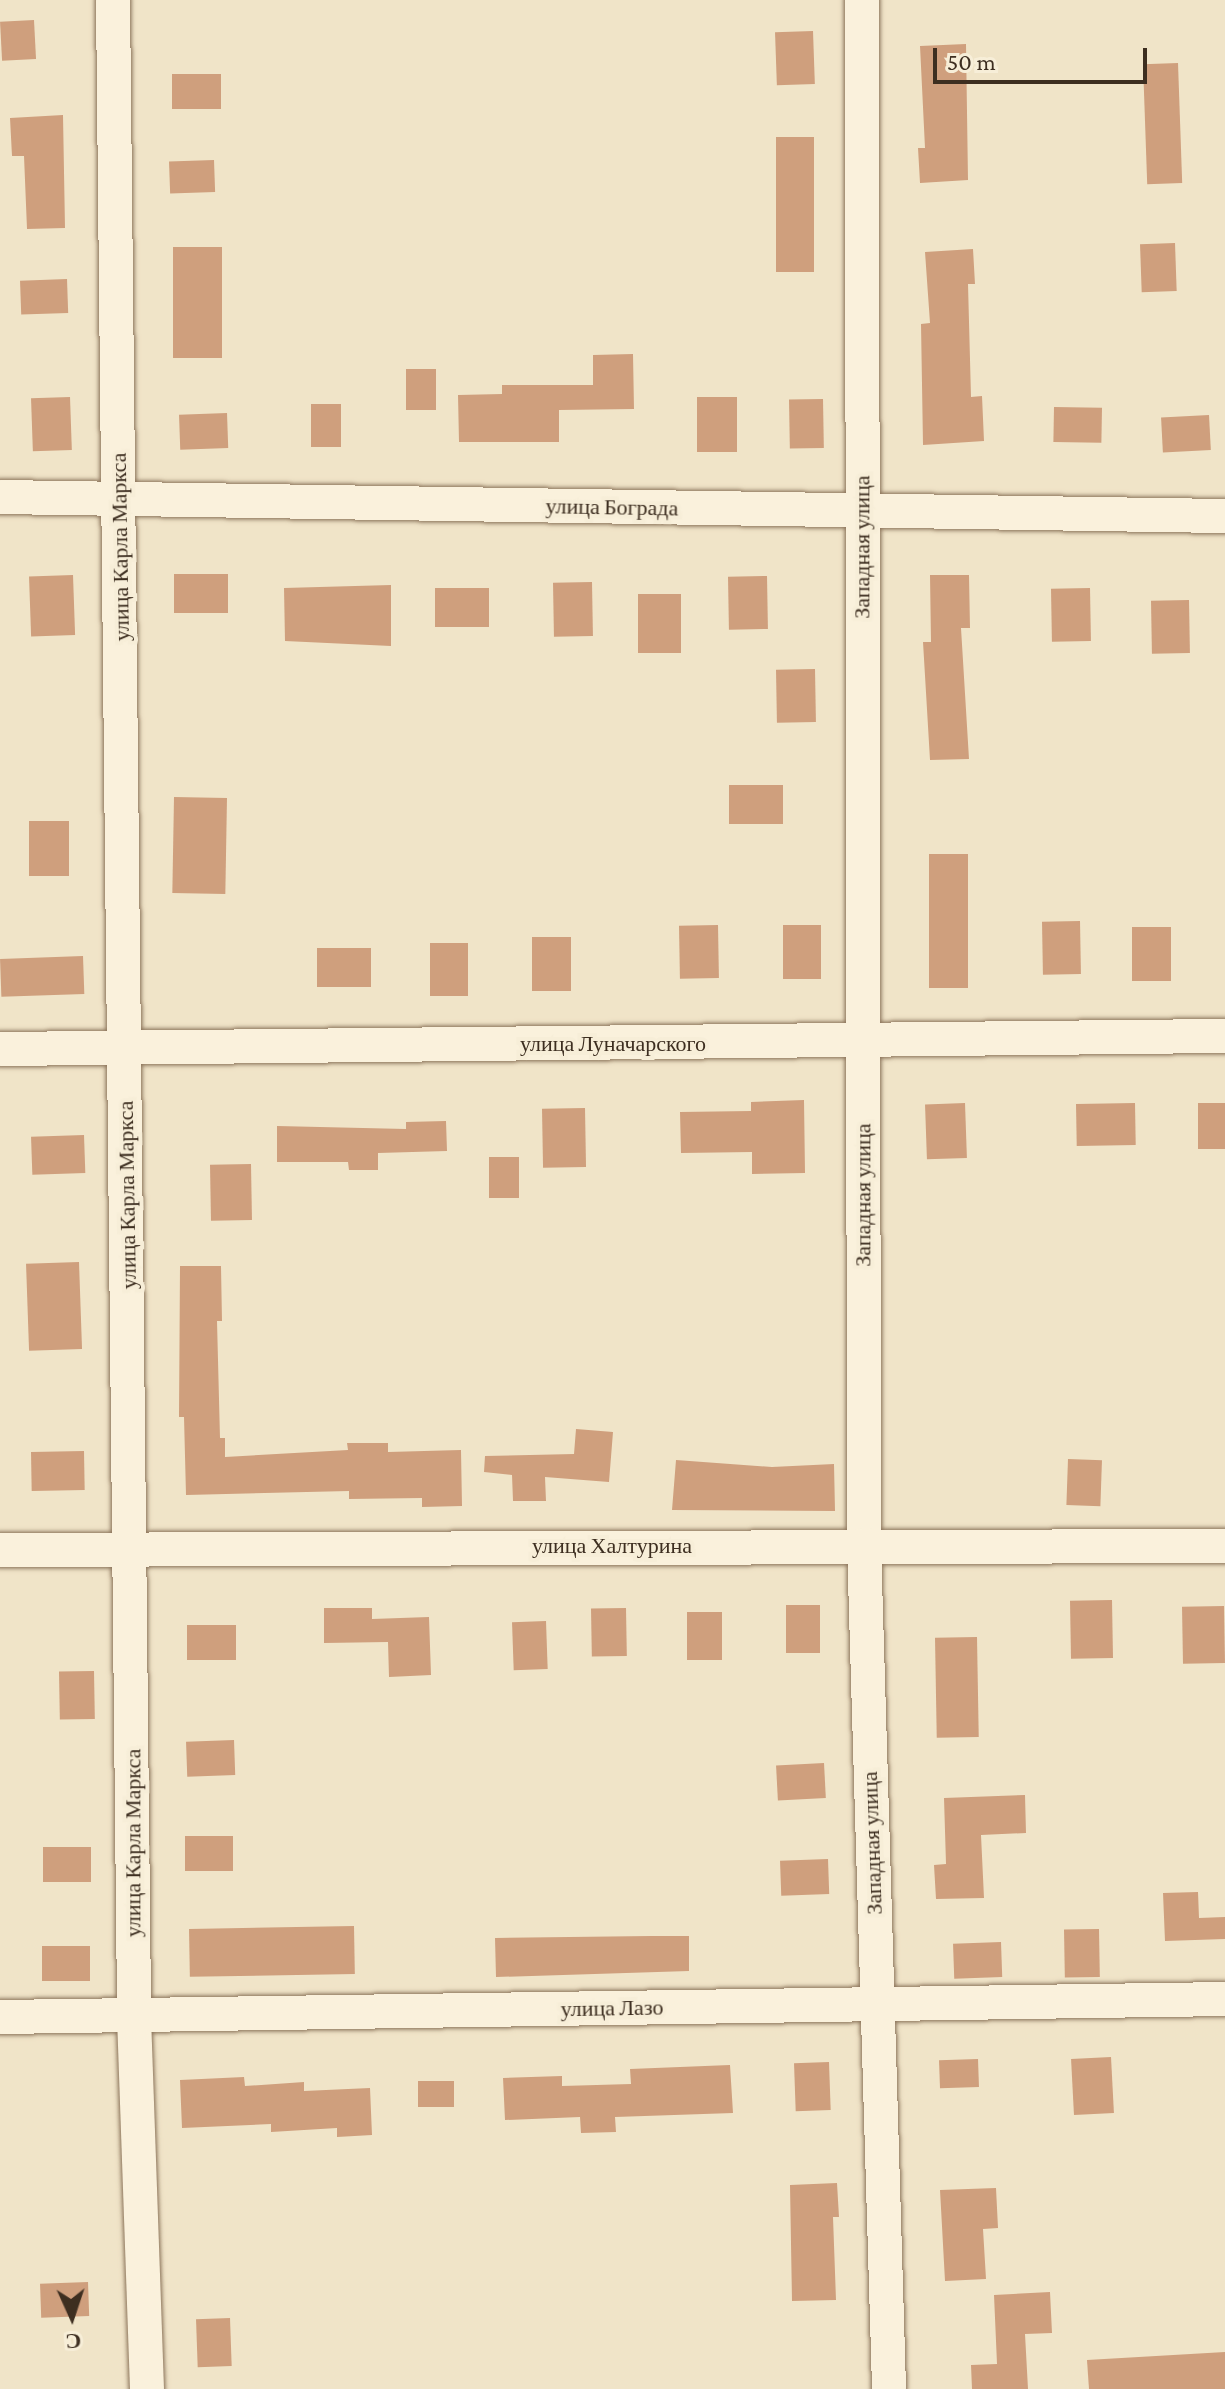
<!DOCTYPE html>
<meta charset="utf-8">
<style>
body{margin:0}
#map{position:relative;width:1225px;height:2389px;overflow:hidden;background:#f0e4c8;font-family:"Crimson Pro",serif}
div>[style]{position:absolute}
.building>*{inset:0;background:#cf9f7d;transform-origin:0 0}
.roads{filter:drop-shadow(0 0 2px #8d765c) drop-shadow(0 0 2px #8d765c)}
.street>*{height:34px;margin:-17px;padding:0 17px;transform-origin:17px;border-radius:17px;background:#faf1dc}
span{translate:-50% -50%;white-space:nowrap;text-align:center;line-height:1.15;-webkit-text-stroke:8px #f7eed8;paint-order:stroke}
.street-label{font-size:22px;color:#3d2e20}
.north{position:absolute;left:32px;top:2277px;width:80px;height:80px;-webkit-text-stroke:6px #f7eed8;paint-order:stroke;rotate:177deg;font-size:22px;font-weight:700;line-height:32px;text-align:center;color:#3d2e20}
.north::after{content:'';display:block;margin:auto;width:28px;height:36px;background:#3d2e20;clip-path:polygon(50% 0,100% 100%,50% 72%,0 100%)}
.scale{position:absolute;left:933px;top:48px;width:214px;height:36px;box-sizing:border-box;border:4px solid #3d2e20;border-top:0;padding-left:10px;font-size:24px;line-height:28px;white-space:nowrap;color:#3d2e20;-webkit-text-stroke:6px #f7eed8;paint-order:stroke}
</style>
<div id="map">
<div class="building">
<div style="left:34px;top:20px;width:39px;height:34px;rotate:87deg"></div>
<div style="left:813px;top:31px;width:53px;height:38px;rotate:88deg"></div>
<div style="clip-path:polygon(966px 44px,968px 180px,920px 183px,918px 148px,925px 148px,920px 46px)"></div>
<div style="left:1178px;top:63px;width:120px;height:35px;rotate:88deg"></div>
<div style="left:221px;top:74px;width:35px;height:49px;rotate:90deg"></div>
<div style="clip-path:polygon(63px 115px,65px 228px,27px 229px,24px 156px,12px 156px,10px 118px)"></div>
<div style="left:814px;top:137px;width:135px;height:38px;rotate:90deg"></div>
<div style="left:214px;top:160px;width:32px;height:45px;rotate:88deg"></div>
<div style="left:1175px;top:243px;width:48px;height:35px;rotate:88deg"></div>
<div style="left:173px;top:247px;width:49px;height:111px"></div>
<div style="clip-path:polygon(973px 249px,975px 284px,968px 284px,971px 397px,982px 396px,984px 441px,923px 445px,921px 324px,930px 323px,925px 252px)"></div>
<div style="left:67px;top:279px;width:34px;height:47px;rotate:88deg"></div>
<div style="clip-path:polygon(633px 354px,634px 409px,559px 410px,559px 442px,459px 442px,458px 395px,502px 394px,502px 385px,593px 385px,593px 355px)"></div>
<div style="left:406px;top:369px;width:30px;height:41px"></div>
<div style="left:70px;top:397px;width:53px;height:39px;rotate:88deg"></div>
<div style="left:697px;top:397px;width:40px;height:55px"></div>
<div style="left:823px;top:399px;width:49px;height:34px;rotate:89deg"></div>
<div style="left:311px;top:404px;width:30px;height:43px"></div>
<div style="left:1054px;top:407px;width:48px;height:35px;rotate:1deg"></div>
<div style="left:227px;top:413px;width:35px;height:48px;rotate:88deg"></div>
<div style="left:1209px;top:415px;width:35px;height:48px;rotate:87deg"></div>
<div style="left:228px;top:574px;width:39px;height:54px;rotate:90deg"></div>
<div style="left:73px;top:575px;width:60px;height:44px;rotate:88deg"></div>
<div style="clip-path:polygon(930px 575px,969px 575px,970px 628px,961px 628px,969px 759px,930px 760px,923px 642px,931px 642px)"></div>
<div style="left:767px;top:576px;width:53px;height:39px;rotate:89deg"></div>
<div style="left:592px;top:582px;width:54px;height:39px;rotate:89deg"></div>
<div style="clip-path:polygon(391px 585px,391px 646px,285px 641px,284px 588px)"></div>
<div style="left:435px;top:588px;width:54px;height:39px"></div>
<div style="left:1090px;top:588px;width:53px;height:39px;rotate:89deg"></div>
<div style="left:638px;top:594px;width:43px;height:59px"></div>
<div style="left:1189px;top:600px;width:53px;height:38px;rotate:89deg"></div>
<div style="left:815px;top:669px;width:53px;height:39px;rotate:89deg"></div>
<div style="left:783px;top:785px;width:39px;height:54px;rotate:90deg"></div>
<div style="left:174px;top:797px;width:53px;height:96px;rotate:1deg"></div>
<div style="left:29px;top:821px;width:40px;height:55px"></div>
<div style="left:968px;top:854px;width:134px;height:39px;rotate:90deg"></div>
<div style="left:1080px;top:921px;width:53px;height:38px;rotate:89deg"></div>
<div style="left:718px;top:925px;width:53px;height:39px;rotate:89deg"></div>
<div style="left:783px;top:925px;width:38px;height:54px"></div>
<div style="left:1132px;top:927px;width:39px;height:54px"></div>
<div style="left:532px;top:937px;width:39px;height:54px"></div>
<div style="left:430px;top:943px;width:38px;height:53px"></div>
<div style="left:371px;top:948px;width:39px;height:54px;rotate:90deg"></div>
<div style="left:83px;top:956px;width:38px;height:83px;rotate:88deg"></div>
<div style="clip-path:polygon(804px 1100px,805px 1173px,752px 1174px,752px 1152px,681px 1153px,680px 1112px,751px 1111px,751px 1102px)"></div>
<div style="left:965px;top:1103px;width:55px;height:40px;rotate:88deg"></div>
<div style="left:1135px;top:1103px;width:42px;height:59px;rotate:89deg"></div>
<div style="left:1225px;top:1103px;width:46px;height:27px;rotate:90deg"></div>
<div style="left:585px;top:1108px;width:59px;height:43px;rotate:89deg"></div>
<div style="clip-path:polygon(446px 1121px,447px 1151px,378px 1153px,378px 1170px,349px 1170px,348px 1162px,277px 1162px,277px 1126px,406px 1129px,406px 1122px)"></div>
<div style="left:84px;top:1135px;width:38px;height:53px;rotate:88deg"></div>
<div style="left:489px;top:1157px;width:30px;height:41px"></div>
<div style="left:251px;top:1164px;width:56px;height:41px;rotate:89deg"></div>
<div style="left:79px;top:1262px;width:87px;height:53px;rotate:88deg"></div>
<div style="clip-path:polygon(180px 1266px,221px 1266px,222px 1321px,217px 1321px,220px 1438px,225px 1438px,225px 1457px,348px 1450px,347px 1443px,388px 1443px,388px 1452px,461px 1450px,462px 1506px,422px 1507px,422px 1498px,349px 1499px,349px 1491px,186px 1495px,184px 1417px,179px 1417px)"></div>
<div style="clip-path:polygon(576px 1429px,613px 1432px,609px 1482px,545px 1477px,546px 1501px,513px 1501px,512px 1475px,484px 1472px,485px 1456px,574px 1454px)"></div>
<div style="left:84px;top:1451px;width:39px;height:53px;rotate:89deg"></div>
<div style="left:1068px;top:1459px;width:34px;height:46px;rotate:2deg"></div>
<div style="clip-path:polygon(676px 1460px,772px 1467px,834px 1464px,835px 1511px,672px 1510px)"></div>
<div style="left:1112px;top:1600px;width:58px;height:42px;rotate:89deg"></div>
<div style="left:786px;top:1605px;width:34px;height:48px"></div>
<div style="left:1224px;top:1606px;width:57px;height:42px;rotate:89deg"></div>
<div style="clip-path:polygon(324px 1608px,372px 1608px,372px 1619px,429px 1617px,431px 1675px,389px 1677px,388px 1642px,324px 1643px)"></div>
<div style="left:626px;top:1608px;width:48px;height:35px;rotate:89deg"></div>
<div style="left:687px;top:1612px;width:35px;height:48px"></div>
<div style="left:546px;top:1621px;width:48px;height:34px;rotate:88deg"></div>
<div style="left:187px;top:1625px;width:49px;height:35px"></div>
<div style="left:977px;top:1637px;width:100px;height:42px;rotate:89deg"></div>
<div style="left:94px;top:1671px;width:48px;height:35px;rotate:89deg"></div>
<div style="left:234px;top:1740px;width:35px;height:48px;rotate:88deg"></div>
<div style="left:824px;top:1763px;width:35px;height:48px;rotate:87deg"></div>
<div style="clip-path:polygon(1025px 1795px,1026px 1833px,981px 1835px,984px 1898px,936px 1899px,934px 1865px,946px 1864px,944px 1798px)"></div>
<div style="left:233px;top:1836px;width:35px;height:48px;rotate:90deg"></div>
<div style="left:43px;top:1847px;width:48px;height:35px"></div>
<div style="left:828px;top:1859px;width:35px;height:48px;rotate:88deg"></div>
<div style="clip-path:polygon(1198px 1892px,1199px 1918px,1225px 1917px,1225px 1939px,1165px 1941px,1163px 1893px)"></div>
<div style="left:354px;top:1926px;width:48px;height:165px;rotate:89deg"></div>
<div style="left:1099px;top:1929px;width:48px;height:35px;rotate:89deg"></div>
<div style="clip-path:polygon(651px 1936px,689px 1936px,689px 1971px,496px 1977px,495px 1938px)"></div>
<div style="left:1001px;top:1942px;width:35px;height:48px;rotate:88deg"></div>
<div style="left:42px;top:1946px;width:48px;height:35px"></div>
<div style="left:1111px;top:2057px;width:56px;height:40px;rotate:87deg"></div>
<div style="left:978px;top:2059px;width:28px;height:39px;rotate:88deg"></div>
<div style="left:829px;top:2062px;width:48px;height:35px;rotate:88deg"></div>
<div style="clip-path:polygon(730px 2065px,733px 2113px,615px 2117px,616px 2132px,581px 2133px,580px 2117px,505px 2120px,503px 2078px,562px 2076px,562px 2086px,631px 2084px,630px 2069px)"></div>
<div style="clip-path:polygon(244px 2077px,245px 2086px,304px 2082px,304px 2091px,370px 2088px,372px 2135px,337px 2137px,337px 2128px,271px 2132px,271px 2124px,182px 2128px,180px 2080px)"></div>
<div style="left:418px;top:2081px;width:36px;height:26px"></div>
<div style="clip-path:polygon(837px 2183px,839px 2217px,833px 2217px,836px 2300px,792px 2301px,790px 2185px)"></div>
<div style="clip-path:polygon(996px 2188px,998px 2228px,983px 2229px,986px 2279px,945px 2281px,940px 2190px)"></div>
<div style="left:88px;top:2282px;width:34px;height:48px;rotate:88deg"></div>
<div style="clip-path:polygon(1050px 2292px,1052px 2333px,1025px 2334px,1028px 2389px,972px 2389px,971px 2365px,997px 2364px,994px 2295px)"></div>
<div style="left:230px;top:2318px;width:48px;height:34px;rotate:88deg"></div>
<div style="clip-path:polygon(1225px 2352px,1225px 2389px,1089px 2389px,1087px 2360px)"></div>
</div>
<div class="roads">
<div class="street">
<div style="left:113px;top:0;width:2017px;rotate:89.4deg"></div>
<div style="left:134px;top:2017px;width:372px;rotate:88deg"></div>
<div style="left:862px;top:0;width:1545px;rotate:89.93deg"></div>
<div style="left:864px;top:1545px;width:844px;rotate:88.3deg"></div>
<div style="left:0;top:497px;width:1225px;rotate:0.89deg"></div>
<div style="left:0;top:1049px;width:1225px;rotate:-0.61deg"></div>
<div style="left:0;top:1550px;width:1225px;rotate:-0.19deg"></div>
<div style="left:0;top:2017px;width:1225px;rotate:-0.84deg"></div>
</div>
</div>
<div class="street-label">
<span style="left:612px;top:507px;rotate:1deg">улица Бограда</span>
<span style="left:120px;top:547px;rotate:-91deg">улица Карла Маркса</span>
<span style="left:862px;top:547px;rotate:-90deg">Западная улица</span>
<span style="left:613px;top:1044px">улица Луначарского</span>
<span style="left:127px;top:1195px;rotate:-91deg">улица Карла Маркса</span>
<span style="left:863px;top:1195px;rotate:-90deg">Западная улица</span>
<span style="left:612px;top:1546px">улица Халтурина</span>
<span style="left:133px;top:1843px;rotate:-90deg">улица Карла Маркса</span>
<span style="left:872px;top:1843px;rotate:-92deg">Западная улица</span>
<span style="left:612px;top:2008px;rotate:-1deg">улица Лазо</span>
</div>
<div class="north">С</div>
<div class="scale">50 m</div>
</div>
